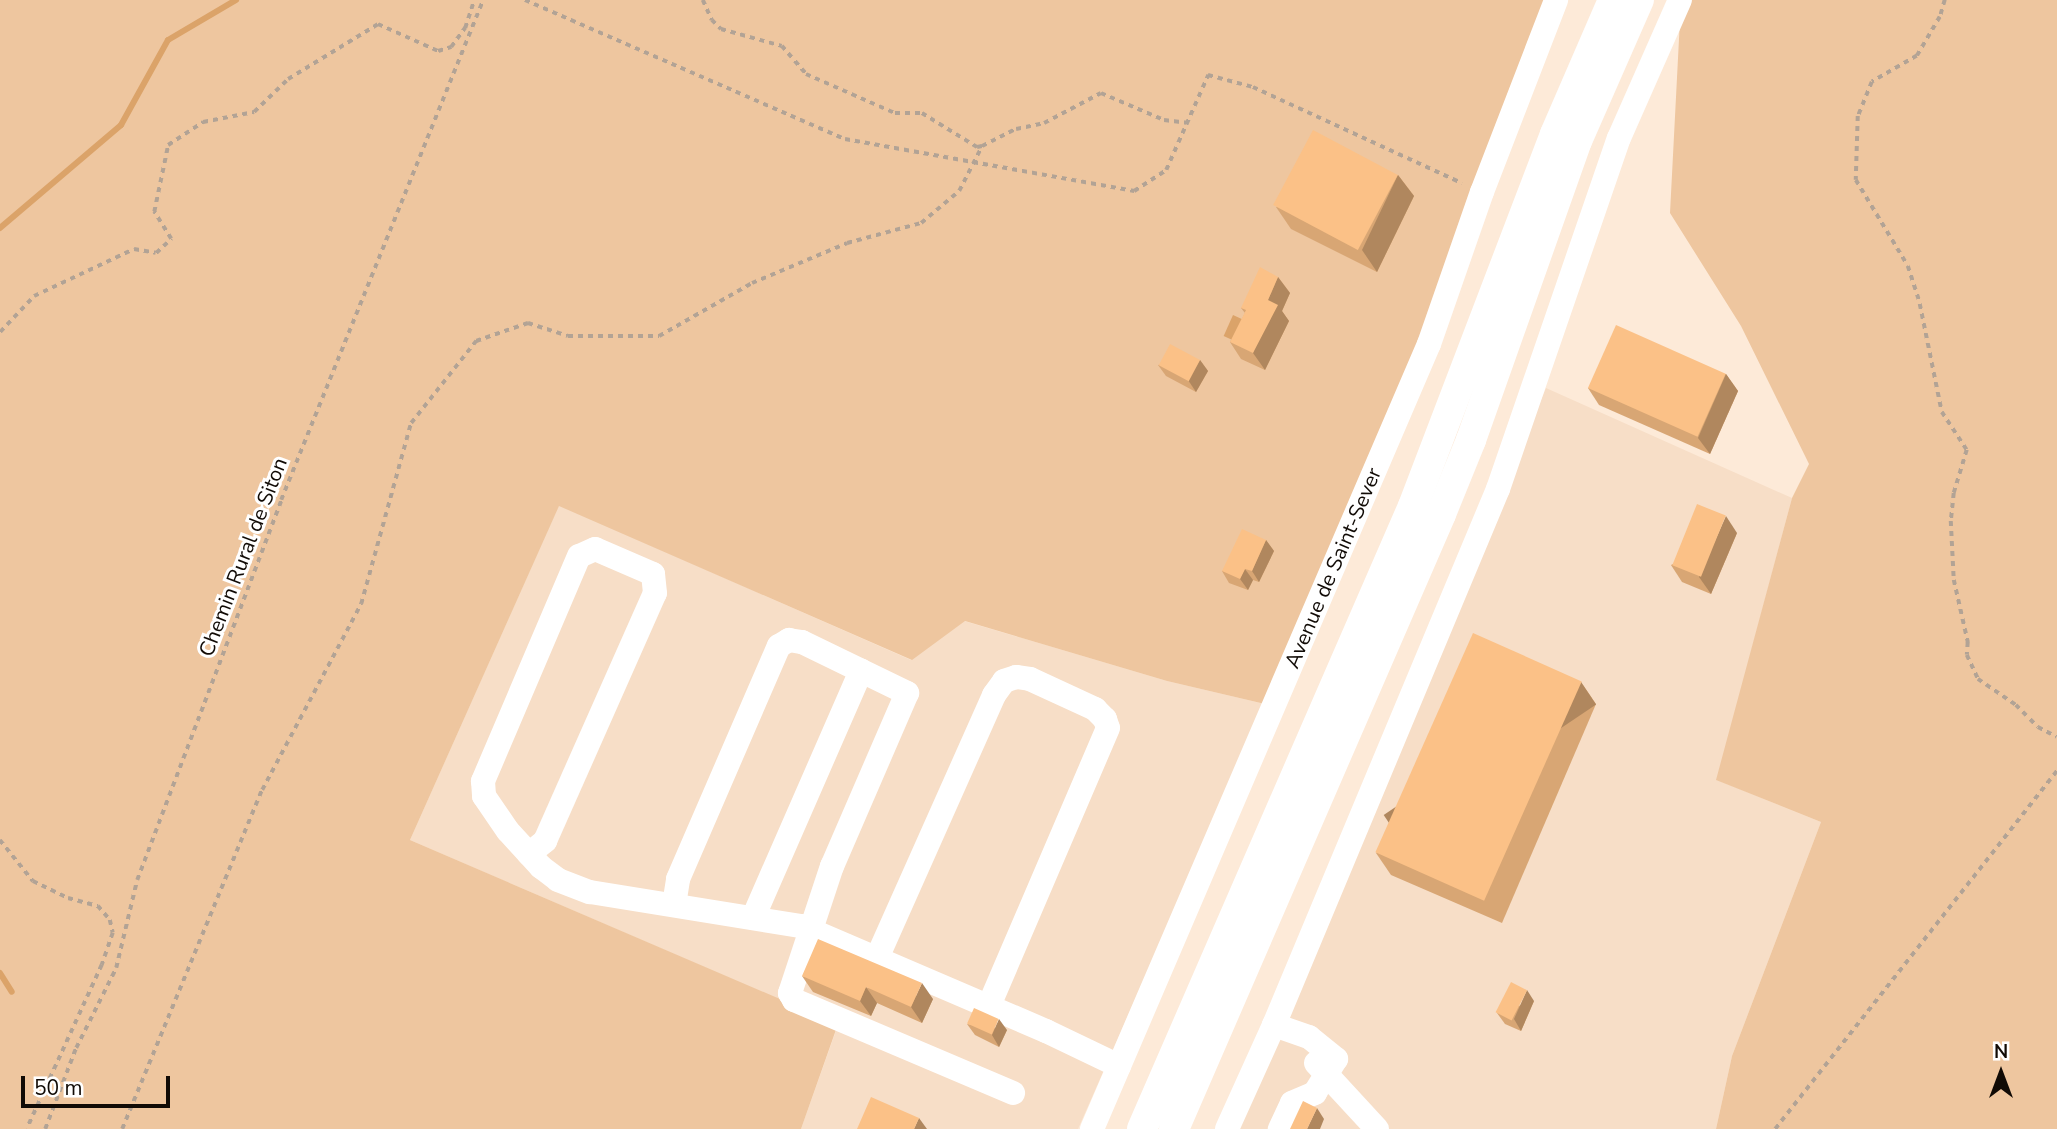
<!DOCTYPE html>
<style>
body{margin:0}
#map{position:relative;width:2057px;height:1129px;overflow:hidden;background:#fdead8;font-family:"Nunito Sans",sans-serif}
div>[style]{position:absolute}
.built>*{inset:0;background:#f7dec7}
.green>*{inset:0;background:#eec69f}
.water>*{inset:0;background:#dba369;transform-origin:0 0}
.stream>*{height:6px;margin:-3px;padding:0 3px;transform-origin:3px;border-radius:3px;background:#dba369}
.path>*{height:3.5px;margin-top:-1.75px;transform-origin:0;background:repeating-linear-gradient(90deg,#b2a395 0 5px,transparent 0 10px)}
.minor>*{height:24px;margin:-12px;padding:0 12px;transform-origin:12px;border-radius:12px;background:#fff}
.major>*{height:30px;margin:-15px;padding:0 15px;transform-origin:15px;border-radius:15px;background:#fff}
.wall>*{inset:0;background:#d8a674}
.shaded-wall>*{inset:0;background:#b0875e;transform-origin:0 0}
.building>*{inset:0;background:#fbc187;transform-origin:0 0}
span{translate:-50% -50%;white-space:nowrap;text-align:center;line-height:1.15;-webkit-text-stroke:6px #fff;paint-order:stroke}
.street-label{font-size:21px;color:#110b06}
.north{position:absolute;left:1966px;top:1038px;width:70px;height:70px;-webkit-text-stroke:5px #fff;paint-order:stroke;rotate:0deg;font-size:19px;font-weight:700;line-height:28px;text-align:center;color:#110b06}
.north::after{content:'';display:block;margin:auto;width:24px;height:32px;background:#110b06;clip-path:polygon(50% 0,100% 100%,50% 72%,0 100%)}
.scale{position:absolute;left:21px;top:1076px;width:149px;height:32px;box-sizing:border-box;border:4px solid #110b06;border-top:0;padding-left:9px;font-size:21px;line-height:24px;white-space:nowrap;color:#110b06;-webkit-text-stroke:5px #fff;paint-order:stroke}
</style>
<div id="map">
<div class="built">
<div style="clip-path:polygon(1546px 388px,1792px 498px,1717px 780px,1821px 822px,1732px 1056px,1716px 1129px,1233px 1129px)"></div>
<div style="clip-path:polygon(559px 505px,911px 660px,964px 621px,1167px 681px,1265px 704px,1078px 1129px,801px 1129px,838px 1025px,410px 840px)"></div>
</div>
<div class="green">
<div style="clip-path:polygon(0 0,1564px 0,1265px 704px,1167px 681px,965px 621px,912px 660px,559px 506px,410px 840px,838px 1024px,801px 1129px,0 1129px)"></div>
<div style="clip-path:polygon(1681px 0,2057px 0,2057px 1129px,1716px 1129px,1732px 1056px,1821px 822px,1716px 780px,1792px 498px,1809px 464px,1741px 326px,1670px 213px)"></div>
</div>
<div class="water">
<div style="left:1233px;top:315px;width:12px;height:23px;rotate:24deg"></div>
</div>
<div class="stream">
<div style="left:0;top:228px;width:159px;rotate:-40.4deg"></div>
<div style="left:121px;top:125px;width:97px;rotate:-61.1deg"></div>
<div style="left:168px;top:40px;width:79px;rotate:-30.5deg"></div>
<div style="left:0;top:973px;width:22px;rotate:58deg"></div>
</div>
<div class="path">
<div style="left:525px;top:0;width:349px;rotate:23.5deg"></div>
<div style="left:845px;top:139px;width:294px;rotate:10.2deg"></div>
<div style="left:1134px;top:191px;width:38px;rotate:-33deg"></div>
<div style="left:1166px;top:170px;width:104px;rotate:-66.1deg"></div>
<div style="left:1208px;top:75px;width:47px;rotate:14.9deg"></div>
<div style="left:1253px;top:87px;width:230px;rotate:24.7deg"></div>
<div style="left:703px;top:0;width:22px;rotate:66deg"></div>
<div style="left:712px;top:20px;width:13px;rotate:45deg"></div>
<div style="left:721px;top:29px;width:63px;rotate:15.6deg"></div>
<div style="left:782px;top:46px;width:37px;rotate:49deg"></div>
<div style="left:806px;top:74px;width:97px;rotate:23.7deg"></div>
<div style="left:895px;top:113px;width:27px"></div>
<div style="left:922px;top:113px;width:65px;rotate:31.7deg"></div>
<div style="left:977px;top:147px;width:5px;rotate:-11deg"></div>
<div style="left:1945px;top:0;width:18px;rotate:106deg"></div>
<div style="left:1940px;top:17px;width:45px;rotate:120.5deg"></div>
<div style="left:1917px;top:56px;width:52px;rotate:150deg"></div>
<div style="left:1872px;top:82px;width:37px;rotate:112deg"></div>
<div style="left:1858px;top:116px;width:64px;rotate:91.8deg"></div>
<div style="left:1856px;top:180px;width:100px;rotate:58.8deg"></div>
<div style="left:1908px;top:266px;width:40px;rotate:72deg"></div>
<div style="left:1920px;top:304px;width:110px;rotate:78.5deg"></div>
<div style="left:1942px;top:412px;width:45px;rotate:56.7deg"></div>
<div style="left:1967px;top:450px;width:45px;rotate:106.8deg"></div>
<div style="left:1954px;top:493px;width:28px;rotate:96deg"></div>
<div style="left:1951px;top:521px;width:59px;rotate:87.1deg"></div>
<div style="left:1954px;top:580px;width:64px;rotate:77.3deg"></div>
<div style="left:1968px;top:642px;width:13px;rotate:94deg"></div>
<div style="left:1967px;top:655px;width:26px;rotate:65deg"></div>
<div style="left:1978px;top:679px;width:46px;rotate:34.4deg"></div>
<div style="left:2016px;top:705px;width:31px;rotate:45deg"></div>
<div style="left:2038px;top:727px;width:21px;rotate:28deg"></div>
<div style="left:0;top:332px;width:50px;rotate:-46.6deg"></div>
<div style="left:34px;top:296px;width:110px;rotate:-25.2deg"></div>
<div style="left:134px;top:249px;width:22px;rotate:10deg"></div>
<div style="left:156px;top:253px;width:21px;rotate:-43deg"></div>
<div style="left:171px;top:239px;width:32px;rotate:-122deg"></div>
<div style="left:154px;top:212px;width:68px;rotate:-78.2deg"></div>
<div style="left:168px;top:145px;width:42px;rotate:-33.3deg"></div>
<div style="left:203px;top:122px;width:52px;rotate:-11.1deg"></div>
<div style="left:254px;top:112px;width:47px;rotate:-44.1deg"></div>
<div style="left:288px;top:79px;width:105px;rotate:-31.4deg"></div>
<div style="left:378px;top:24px;width:66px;rotate:24.2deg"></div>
<div style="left:438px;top:51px;width:14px;rotate:-17deg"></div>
<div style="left:451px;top:47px;width:24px;rotate:-54deg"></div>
<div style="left:465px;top:28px;width:29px;rotate:-72deg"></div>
<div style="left:0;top:840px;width:53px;rotate:51.2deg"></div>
<div style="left:33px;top:881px;width:39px;rotate:26deg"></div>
<div style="left:68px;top:898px;width:31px;rotate:15deg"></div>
<div style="left:98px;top:906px;width:18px;rotate:49deg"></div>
<div style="left:110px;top:920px;width:13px;rotate:77deg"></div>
<div style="left:113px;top:933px;width:34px;rotate:109deg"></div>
<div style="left:102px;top:965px;width:180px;rotate:114.6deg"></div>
<div style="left:45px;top:1129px;width:87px;rotate:-69.1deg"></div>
<div style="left:76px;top:1048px;width:89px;rotate:-63.4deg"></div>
<div style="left:116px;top:968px;width:90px;rotate:-76.6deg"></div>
<div style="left:137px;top:880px;width:406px;rotate:-69.2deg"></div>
<div style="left:281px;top:500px;width:539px;rotate:-68deg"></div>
<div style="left:122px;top:1129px;width:367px;rotate:-67.6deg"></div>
<div style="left:262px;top:790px;width:211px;rotate:-62deg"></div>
<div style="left:361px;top:604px;width:188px;rotate:-74.6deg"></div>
<div style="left:411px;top:423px;width:105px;rotate:-51.6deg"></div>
<div style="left:476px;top:341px;width:55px;rotate:-19.1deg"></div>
<div style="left:528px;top:323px;width:42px;rotate:18deg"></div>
<div style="left:568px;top:336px;width:91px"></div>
<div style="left:659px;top:336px;width:107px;rotate:-29.7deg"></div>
<div style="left:752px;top:283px;width:103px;rotate:-22.8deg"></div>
<div style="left:847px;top:243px;width:77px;rotate:-15.1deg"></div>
<div style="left:921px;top:223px;width:50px;rotate:-40.1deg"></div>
<div style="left:959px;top:191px;width:51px;rotate:-62.9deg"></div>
<div style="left:982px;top:146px;width:38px;rotate:-27deg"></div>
<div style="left:1016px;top:129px;width:29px;rotate:-12deg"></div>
<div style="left:1044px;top:123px;width:64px;rotate:-27.8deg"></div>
<div style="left:1101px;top:93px;width:69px;rotate:23.2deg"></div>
<div style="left:1164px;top:120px;width:23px;rotate:7deg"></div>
<div style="left:1775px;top:1129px;width:457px;rotate:-51.8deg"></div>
</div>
<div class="minor">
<div style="left:529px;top:854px;width:21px;rotate:-39deg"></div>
<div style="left:545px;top:841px;width:271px;rotate:-66.1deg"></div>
<div style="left:655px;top:593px;width:19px;rotate:-96deg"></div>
<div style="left:653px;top:574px;width:63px;rotate:-156.7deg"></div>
<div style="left:595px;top:549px;width:17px;rotate:156deg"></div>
<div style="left:579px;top:556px;width:245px;rotate:113.1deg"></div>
<div style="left:483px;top:781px;width:15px;rotate:86deg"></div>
<div style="left:484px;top:796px;width:42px;rotate:55.6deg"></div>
<div style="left:508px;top:831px;width:49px;rotate:47.5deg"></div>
<div style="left:541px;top:867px;width:21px;rotate:37deg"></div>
<div style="left:558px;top:880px;width:34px;rotate:21deg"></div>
<div style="left:590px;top:892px;width:214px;rotate:9.2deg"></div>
<div style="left:801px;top:926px;width:267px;rotate:23.2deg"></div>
<div style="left:1046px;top:1031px;width:81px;rotate:25.6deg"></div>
<div style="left:674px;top:905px;width:26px;rotate:-81deg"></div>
<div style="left:678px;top:879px;width:254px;rotate:-66.6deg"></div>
<div style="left:779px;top:646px;width:12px;rotate:-31deg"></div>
<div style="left:789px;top:640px;width:13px;rotate:9deg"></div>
<div style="left:802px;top:642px;width:117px;rotate:25.9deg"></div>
<div style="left:907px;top:693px;width:189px;rotate:113.4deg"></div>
<div style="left:832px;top:866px;width:134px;rotate:108.3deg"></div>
<div style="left:790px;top:993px;width:8px;rotate:60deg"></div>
<div style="left:794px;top:1000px;width:238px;rotate:23deg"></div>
<div style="left:753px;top:918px;width:270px;rotate:-66.4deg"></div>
<div style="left:877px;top:958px;width:288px;rotate:-66deg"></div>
<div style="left:994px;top:695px;width:17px;rotate:-54deg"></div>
<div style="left:1004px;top:681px;width:13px;rotate:-18deg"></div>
<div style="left:1016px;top:677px;width:14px;rotate:8deg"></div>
<div style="left:1030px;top:679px;width:72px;rotate:24.8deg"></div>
<div style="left:1095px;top:709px;width:14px;rotate:45deg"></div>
<div style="left:1105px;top:719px;width:9px;rotate:72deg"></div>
<div style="left:1108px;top:728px;width:302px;rotate:113.2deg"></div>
<div style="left:1274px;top:1025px;width:37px;rotate:19deg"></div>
<div style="left:1309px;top:1037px;width:35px;rotate:39deg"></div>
<div style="left:1336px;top:1059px;width:40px;rotate:122deg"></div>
<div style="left:1315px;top:1093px;width:25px;rotate:157deg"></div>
<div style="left:1292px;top:1103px;width:29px;rotate:115deg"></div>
<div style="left:1316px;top:1063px;width:90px;rotate:47.3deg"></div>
<div style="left:1092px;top:1129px;width:854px;rotate:-66.77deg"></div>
<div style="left:1429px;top:344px;width:161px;rotate:-70.8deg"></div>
<div style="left:1482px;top:192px;width:206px;rotate:-68.9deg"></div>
<div style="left:1227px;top:1129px;width:114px;rotate:-65.7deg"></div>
<div style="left:1274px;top:1025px;width:581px;rotate:-67.32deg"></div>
<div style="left:1498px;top:489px;width:371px;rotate:-71deg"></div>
<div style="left:1619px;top:138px;width:151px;rotate:-66.2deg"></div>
</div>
<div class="major">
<div style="left:1142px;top:1129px;width:679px;rotate:-66.49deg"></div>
<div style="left:1413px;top:506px;width:398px;rotate:-69.1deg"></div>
<div style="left:1555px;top:134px;width:146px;rotate:-66.6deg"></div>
<div style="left:1174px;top:1129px;width:670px;rotate:-66.53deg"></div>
<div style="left:1441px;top:514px;width:80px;rotate:-67.9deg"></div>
<div style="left:1471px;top:440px;width:317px;rotate:-70.5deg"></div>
<div style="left:1577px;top:141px;width:154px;rotate:-66.3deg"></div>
</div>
<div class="wall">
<div style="clip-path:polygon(1398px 175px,1414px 196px,1377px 272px,1291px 229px,1276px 207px)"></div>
<div style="clip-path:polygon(1278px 277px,1290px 293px,1282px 311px,1289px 321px,1265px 370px,1241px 359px,1230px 342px,1245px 313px,1241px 308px)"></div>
<div style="clip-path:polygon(1200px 360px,1208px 371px,1196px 392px,1166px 376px,1158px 365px)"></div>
<div style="clip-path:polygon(1726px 374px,1738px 391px,1710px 454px,1599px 405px,1588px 388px)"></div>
<div style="clip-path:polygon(1737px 533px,1711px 594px,1682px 582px,1671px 565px)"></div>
<div style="clip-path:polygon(1266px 540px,1274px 551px,1259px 582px,1253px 580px,1248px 590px,1229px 583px,1222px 571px)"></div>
<div style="clip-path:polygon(1581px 682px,1596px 704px,1502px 923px,1391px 875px,1376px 853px)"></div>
<div style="clip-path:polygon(802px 976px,933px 999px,922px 1023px,877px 1003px,871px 1016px,813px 992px)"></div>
<div style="clip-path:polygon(1534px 1001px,1521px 1031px,1505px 1024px,1497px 1013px)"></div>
<div style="clip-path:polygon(967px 1024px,1007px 1030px,999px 1047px,975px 1035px)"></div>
</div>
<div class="shaded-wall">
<div style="clip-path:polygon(1398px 175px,1414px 196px,1377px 272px,1362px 250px)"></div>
<div style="clip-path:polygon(1278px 277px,1290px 293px,1282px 311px,1289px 321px,1265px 370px,1253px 353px,1268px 300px)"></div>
<div style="clip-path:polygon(1200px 360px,1208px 371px,1196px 392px,1188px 380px)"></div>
<div style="clip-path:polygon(1726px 374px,1738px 391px,1710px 454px,1698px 438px)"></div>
<div style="clip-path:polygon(1726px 516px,1737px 533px,1711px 594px,1699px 577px)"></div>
<div style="clip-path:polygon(1266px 540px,1274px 551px,1259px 582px,1252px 571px)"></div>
<div style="clip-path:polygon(1245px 569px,1253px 580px,1248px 590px,1240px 579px)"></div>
<div style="left:1581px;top:682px;width:27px;height:238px;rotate:56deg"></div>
<div style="clip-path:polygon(922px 983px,933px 999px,922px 1023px,911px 1007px)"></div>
<div style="clip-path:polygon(866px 987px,877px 1003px,871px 1016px,860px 1001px)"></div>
<div style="clip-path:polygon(1527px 990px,1534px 1001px,1521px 1031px,1514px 1019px)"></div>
<div style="clip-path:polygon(999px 1019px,1007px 1030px,999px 1047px,992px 1035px)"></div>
<div style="clip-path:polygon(1317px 1108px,1324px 1119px,1320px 1129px,1307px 1129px)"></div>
<div style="clip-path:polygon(919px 1118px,927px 1129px,914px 1129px)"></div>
</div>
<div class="building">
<div style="left:1313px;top:130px;width:96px;height:85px;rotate:28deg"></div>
<div style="clip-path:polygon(1260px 267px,1278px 277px,1268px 300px,1278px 305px,1253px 353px,1230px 342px,1246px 310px,1241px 308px)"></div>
<div style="left:1616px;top:325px;width:120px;height:69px;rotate:24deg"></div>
<div style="left:1170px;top:344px;width:34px;height:24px;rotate:28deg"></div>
<div style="left:1697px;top:504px;width:31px;height:66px;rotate:22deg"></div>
<div style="clip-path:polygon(1242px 529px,1266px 540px,1252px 571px,1245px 569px,1240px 579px,1222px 571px)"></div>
<div style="left:1473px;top:633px;width:119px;height:240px;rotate:24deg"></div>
<div style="clip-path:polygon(818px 939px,922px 983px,911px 1007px,866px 987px,860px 1001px,802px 976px)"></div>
<div style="left:1511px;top:982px;width:18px;height:34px;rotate:27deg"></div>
<div style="left:974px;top:1008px;width:27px;height:17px;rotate:24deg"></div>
<div style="clip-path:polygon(871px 1097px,919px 1118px,914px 1129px,857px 1129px)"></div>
<div style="clip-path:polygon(1303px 1101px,1317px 1108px,1307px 1129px,1290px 1129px)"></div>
</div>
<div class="street-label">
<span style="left:243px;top:557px;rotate:-69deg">Chemin Rural de Siton</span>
<span style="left:1333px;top:568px;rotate:-67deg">Avenue de Saint-Sever</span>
</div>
<div class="north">N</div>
<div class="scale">50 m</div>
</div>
